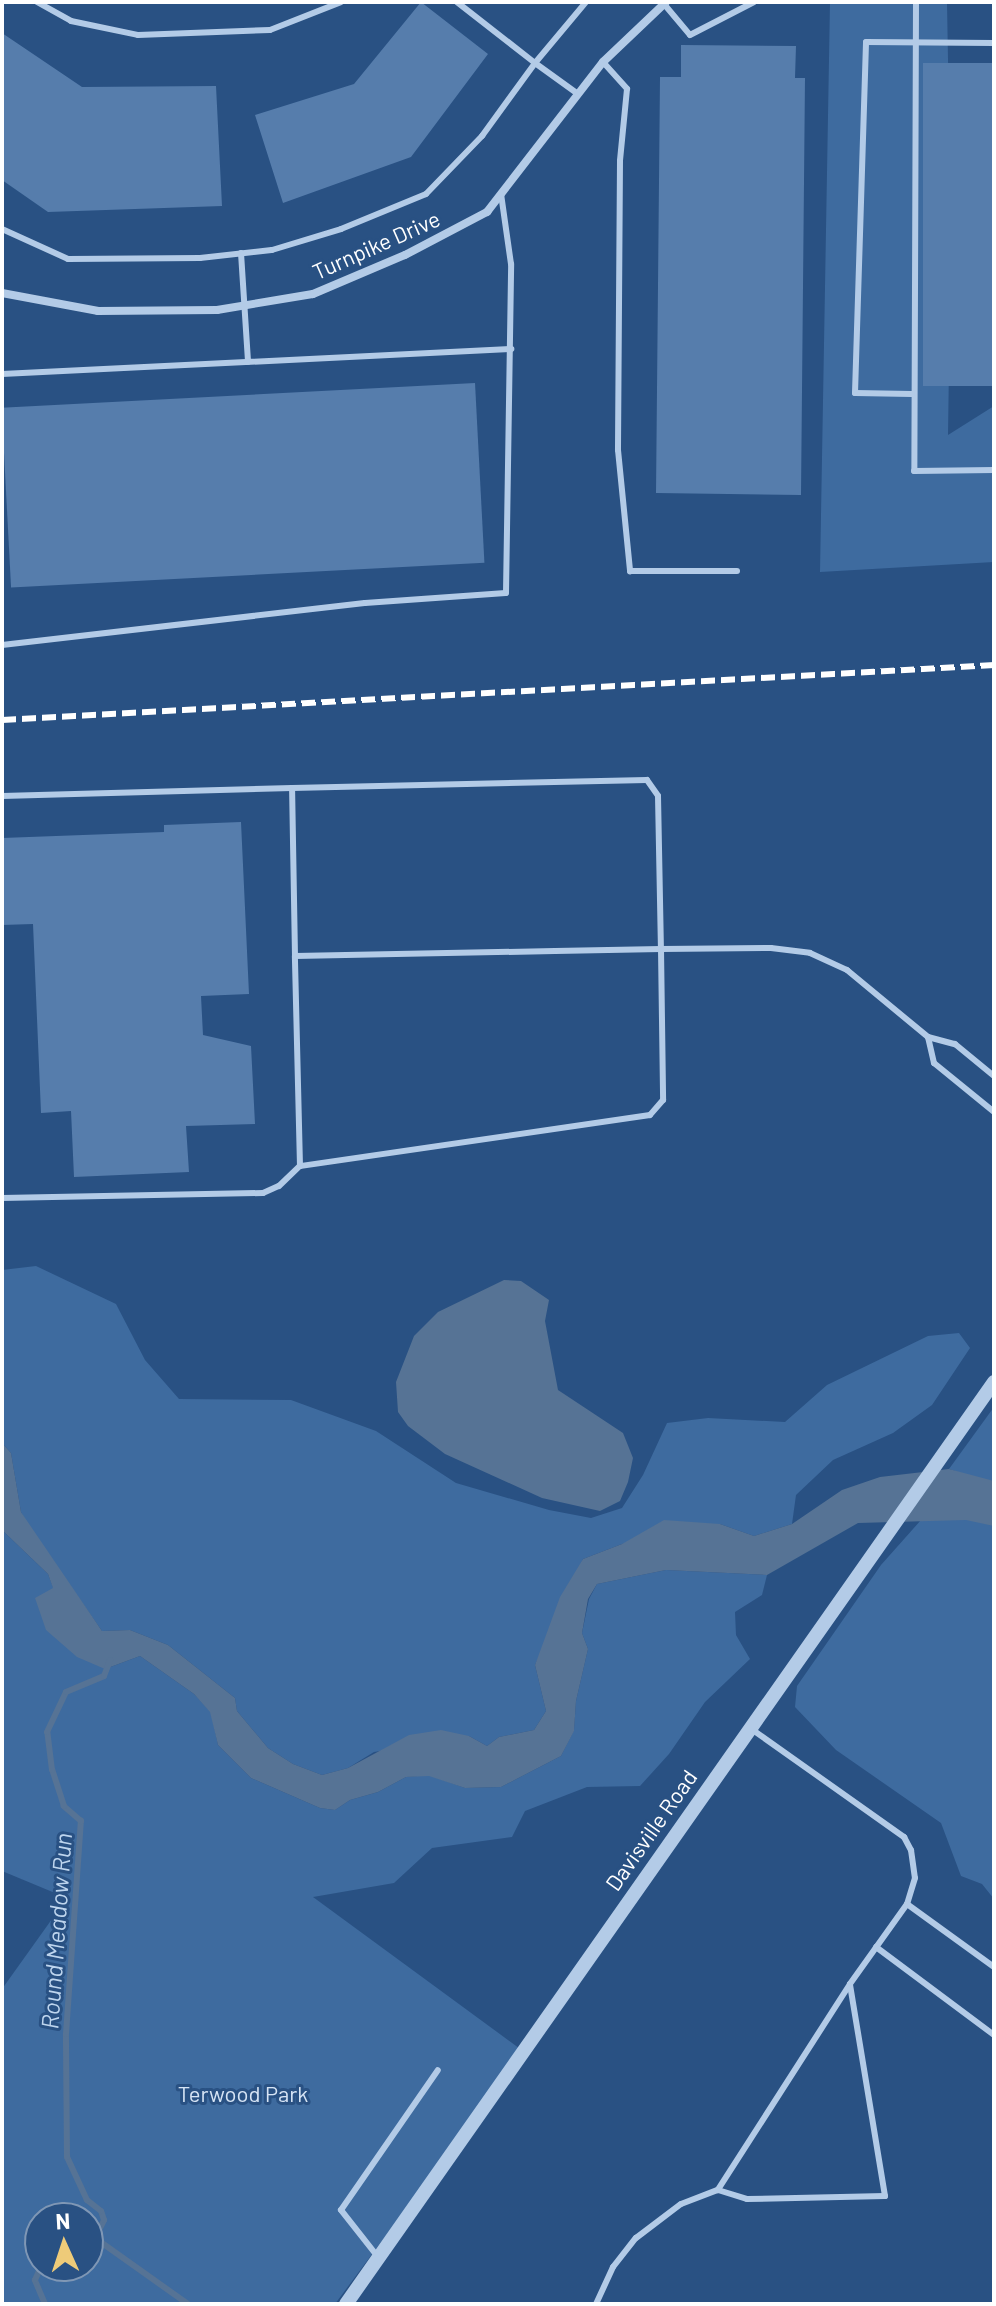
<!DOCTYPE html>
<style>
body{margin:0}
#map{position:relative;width:996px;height:2306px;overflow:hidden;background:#295183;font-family:Barlow,sans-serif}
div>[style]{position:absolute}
.green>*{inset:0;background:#3e6b9f}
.water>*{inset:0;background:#567395}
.stream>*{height:6px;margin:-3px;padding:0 3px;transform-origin:3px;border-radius:3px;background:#567395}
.building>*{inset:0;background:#567dac;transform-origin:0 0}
.service>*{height:6px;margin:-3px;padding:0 3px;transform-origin:3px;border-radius:3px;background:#b3cbe7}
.minor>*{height:8px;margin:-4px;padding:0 4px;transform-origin:4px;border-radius:4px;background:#b3cbe7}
.tertiary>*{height:14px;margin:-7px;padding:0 7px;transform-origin:7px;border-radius:7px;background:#b3cbe7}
.rail>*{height:6px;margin-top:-3px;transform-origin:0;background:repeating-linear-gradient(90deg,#fff 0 14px,transparent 0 20px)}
span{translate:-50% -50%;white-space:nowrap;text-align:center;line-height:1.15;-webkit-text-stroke:6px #295183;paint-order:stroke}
.street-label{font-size:22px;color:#fff}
.park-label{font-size:22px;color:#d6e4f5}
.water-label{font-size:24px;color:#bed5ee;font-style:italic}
.frame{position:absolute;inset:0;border:4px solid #fff;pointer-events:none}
.north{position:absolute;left:24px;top:2202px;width:80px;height:80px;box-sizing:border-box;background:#295183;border:2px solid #7f97b5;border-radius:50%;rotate:357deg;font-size:22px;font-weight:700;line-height:32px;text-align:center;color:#fff}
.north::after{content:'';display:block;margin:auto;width:28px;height:36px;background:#eecb79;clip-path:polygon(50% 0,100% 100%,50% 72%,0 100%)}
</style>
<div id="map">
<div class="green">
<div style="clip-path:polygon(830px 2px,947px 2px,951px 232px,948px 435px,994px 406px,994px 562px,820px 572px)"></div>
<div style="clip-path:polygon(36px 1266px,116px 1304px,145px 1360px,179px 1399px,291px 1400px,376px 1431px,456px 1483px,549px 1510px,591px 1518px,622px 1508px,643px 1475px,667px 1423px,708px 1418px,785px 1422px,827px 1385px,928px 1336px,959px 1333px,970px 1348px,932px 1405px,893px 1433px,833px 1460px,796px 1495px,792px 1524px,754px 1536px,720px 1524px,622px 1544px,583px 1559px,535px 1665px,546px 1711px,534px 1730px,499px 1737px,487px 1746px,469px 1736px,374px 1752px,348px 1768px,322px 1775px,293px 1764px,268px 1748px,237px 1711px,235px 1698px,168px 1645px,130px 1630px,102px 1631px,29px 1527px,21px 1512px,11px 1453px,2px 1443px,2px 1270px)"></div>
<div style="clip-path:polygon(994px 1407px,994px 1899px,982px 1884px,961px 1876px,941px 1823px,836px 1750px,795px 1707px,797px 1686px,881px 1565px,921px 1520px,955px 1471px,949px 1469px)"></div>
<div style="clip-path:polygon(evenodd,2px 1530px,48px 1574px,53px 1587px,105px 1669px,140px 1656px,194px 1694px,211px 1712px,218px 1745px,251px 1778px,320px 1808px,335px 1810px,350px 1800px,378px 1792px,406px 1777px,429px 1775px,465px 1788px,501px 1787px,561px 1756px,574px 1730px,576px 1701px,588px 1649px,582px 1633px,589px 1599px,597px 1584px,666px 1570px,767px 1575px,762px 1595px,735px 1612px,736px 1635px,750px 1659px,705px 1702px,669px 1754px,640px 1786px,587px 1787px,525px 1811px,512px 1837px,432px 1848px,394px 1883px,313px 1897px,523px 2051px,335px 2304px,2px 2304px,2px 1989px,67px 1898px,2px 1871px,2px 1530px,40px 2218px,88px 2218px,88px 2266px,40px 2266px,40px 2218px)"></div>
</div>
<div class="water">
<div style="clip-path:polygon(504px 1280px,521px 1281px,549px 1300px,545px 1321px,558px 1390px,623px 1433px,633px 1458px,628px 1482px,620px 1501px,600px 1511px,542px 1498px,445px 1454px,408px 1426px,398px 1412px,396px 1382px,414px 1336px,438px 1312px)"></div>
<div style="clip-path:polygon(2px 1443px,11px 1453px,21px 1512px,102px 1631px,130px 1630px,168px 1645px,235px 1698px,237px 1711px,268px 1748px,293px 1764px,322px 1775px,348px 1768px,409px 1735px,441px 1730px,469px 1736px,487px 1746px,499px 1737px,534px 1730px,546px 1711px,535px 1665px,560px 1597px,583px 1559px,622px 1544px,664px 1520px,720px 1524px,754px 1536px,792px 1524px,842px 1490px,880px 1477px,949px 1469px,994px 1481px,994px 1526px,966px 1520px,858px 1523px,767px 1575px,666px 1570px,597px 1584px,588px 1599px,582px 1633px,588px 1649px,576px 1701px,574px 1731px,561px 1756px,501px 1787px,465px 1788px,429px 1776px,406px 1777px,378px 1792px,350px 1800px,335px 1810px,320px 1808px,251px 1778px,218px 1745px,210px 1712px,194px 1694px,140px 1656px,105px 1669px,77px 1657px,46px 1630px,35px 1598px,53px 1588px,48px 1574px,2px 1530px)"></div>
</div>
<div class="stream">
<div style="left:95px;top:2238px;width:114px;rotate:35.4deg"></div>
<div style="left:88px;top:2243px;width:9px;rotate:-36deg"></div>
<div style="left:95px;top:2238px;width:20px;rotate:-63deg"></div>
<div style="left:104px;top:2220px;width:9px;rotate:-108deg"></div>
<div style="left:101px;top:2211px;width:18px;rotate:-142deg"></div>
<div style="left:87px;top:2200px;width:47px;rotate:-114.9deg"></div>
<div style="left:67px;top:2157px;width:123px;rotate:-90.5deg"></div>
<div style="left:66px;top:2034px;width:214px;rotate:-86deg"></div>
<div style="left:81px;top:1821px;width:23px;rotate:-139deg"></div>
<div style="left:64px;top:1806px;width:38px;rotate:-108deg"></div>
<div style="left:52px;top:1770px;width:38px;rotate:-97deg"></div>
<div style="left:47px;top:1732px;width:44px;rotate:-64.6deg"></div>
<div style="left:66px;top:1692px;width:41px;rotate:-22.8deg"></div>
<div style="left:104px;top:1676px;width:17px;rotate:-69deg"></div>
<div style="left:45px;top:2304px;width:26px;rotate:-113deg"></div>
<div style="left:35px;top:2280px;width:10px;rotate:-66deg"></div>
<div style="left:39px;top:2271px;width:9px;rotate:-32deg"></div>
</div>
<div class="building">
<div style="clip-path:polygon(421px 2px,488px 54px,411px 157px,283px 203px,255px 115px,354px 84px)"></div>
<div style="clip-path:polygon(2px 33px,82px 87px,216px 86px,222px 206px,48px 212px,2px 180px)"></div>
<div style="clip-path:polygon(681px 45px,796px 46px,795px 78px,805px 78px,801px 495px,656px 493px,660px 77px,681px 77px)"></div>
<div style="left:923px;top:63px;width:71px;height:323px"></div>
<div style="left:475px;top:383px;width:180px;height:474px;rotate:87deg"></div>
<div style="clip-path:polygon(241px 822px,249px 994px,201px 996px,203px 1035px,251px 1046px,255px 1124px,186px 1126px,189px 1172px,74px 1177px,71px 1111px,41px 1113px,33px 924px,2px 925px,2px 838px,164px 832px,164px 825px)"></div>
</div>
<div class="service">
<div style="left:37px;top:2px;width:39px;rotate:29deg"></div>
<div style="left:71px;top:21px;width:68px;rotate:11.8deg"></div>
<div style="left:138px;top:35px;width:132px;rotate:-2.2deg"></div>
<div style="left:270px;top:30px;width:76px;rotate:-21.5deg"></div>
<div style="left:916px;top:2px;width:469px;rotate:90.2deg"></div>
<div style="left:914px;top:471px;width:80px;rotate:-0.7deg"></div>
<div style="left:664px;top:4px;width:40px;rotate:50deg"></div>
<div style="left:690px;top:35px;width:72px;rotate:-27.3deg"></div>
<div style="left:603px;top:62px;width:36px;rotate:48deg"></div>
<div style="left:627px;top:89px;width:72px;rotate:95.6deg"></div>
<div style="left:620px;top:161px;width:289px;rotate:90.4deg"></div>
<div style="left:618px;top:450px;width:122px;rotate:84.3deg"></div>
<div style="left:630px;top:571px;width:107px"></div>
<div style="left:578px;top:94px;width:53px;rotate:-144.2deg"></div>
<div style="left:535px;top:63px;width:80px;rotate:-50.1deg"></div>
<div style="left:2px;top:229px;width:72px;rotate:24.4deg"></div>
<div style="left:68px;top:259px;width:132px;rotate:-0.4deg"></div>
<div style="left:200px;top:258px;width:72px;rotate:-6.3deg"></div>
<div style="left:272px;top:250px;width:72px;rotate:-16.9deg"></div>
<div style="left:341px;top:229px;width:92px;rotate:-22.4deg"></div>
<div style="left:426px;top:194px;width:81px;rotate:-46deg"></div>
<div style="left:482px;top:136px;width:90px;rotate:-54deg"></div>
<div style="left:535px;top:63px;width:99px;rotate:-142deg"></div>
<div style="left:241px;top:253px;width:109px;rotate:86.3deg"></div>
<div style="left:2px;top:374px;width:510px;rotate:-2.81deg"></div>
<div style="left:912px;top:394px;width:57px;rotate:-179deg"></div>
<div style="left:855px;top:393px;width:351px;rotate:-88.2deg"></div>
<div style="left:866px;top:42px;width:128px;rotate:0.4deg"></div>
<div style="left:2px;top:645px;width:365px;rotate:-6.6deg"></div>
<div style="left:365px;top:603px;width:141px;rotate:-4.1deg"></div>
<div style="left:506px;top:593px;width:329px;rotate:-89.1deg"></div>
<div style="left:511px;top:264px;width:71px;rotate:-98.1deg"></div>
<div style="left:2px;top:796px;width:290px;rotate:-1.6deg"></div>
<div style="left:295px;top:956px;width:168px;rotate:-91deg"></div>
<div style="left:292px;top:788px;width:355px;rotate:-1.3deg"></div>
<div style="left:647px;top:780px;width:19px;rotate:55deg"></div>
<div style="left:658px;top:796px;width:153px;rotate:88.9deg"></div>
<div style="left:661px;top:949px;width:151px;rotate:89.2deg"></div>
<div style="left:663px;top:1100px;width:20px;rotate:131deg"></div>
<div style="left:650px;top:1115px;width:354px;rotate:171.7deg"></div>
<div style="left:300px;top:1166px;width:210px;rotate:-91.4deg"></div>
<div style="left:295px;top:956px;width:260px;rotate:-1.1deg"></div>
<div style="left:555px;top:951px;width:106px;rotate:-1.1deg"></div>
<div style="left:661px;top:949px;width:110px;rotate:-0.5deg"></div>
<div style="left:771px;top:948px;width:39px;rotate:7deg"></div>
<div style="left:810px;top:953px;width:41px;rotate:24.7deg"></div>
<div style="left:847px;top:970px;width:105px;rotate:39.6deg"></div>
<div style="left:928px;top:1037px;width:28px;rotate:15deg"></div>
<div style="left:955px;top:1044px;width:50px;rotate:39.4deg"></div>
<div style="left:928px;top:1037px;width:27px;rotate:77deg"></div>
<div style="left:934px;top:1063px;width:77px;rotate:39.2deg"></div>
<div style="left:2px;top:1198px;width:261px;rotate:-1.1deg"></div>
<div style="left:263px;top:1193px;width:17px;rotate:-24deg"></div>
<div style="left:279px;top:1186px;width:29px;rotate:-44deg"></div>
<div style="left:750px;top:1728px;width:189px;rotate:35.3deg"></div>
<div style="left:904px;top:1837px;width:15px;rotate:62deg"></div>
<div style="left:911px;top:1850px;width:28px;rotate:82deg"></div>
<div style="left:915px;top:1878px;width:27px;rotate:107deg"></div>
<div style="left:907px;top:1904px;width:98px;rotate:125.5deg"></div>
<div style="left:850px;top:1984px;width:245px;rotate:122.7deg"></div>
<div style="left:718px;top:2190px;width:30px;rotate:17deg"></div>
<div style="left:747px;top:2199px;width:138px;rotate:-1.2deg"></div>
<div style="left:885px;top:2196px;width:215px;rotate:-99.4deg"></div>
<div style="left:907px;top:1904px;width:107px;rotate:35.9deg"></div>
<div style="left:876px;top:1947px;width:147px;rotate:36.7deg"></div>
<div style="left:378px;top:2257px;width:60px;rotate:-128.2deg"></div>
<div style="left:341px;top:2210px;width:170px;rotate:-55.3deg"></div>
<div style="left:596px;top:2304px;width:41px;rotate:-65.3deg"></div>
<div style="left:613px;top:2267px;width:37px;rotate:-52deg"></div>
<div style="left:636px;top:2238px;width:56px;rotate:-37.1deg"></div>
<div style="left:681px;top:2204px;width:40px;rotate:-21deg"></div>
</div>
<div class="minor">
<div style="left:2px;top:293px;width:98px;rotate:10.6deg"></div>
<div style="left:98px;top:311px;width:119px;rotate:-0.5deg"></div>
<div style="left:217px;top:310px;width:97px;rotate:-9.5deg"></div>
<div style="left:313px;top:294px;width:100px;rotate:-23deg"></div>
<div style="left:405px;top:255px;width:93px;rotate:-27.7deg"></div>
<div style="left:487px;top:212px;width:190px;rotate:-52.3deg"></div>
<div style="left:603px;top:62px;width:87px;rotate:-43.6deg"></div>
</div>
<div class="tertiary">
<div style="left:346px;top:2304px;width:1127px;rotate:-54.9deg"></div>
</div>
<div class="rail">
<div style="left:2px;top:720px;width:994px;rotate:-3.17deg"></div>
</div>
<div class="street-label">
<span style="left:376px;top:245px;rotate:-24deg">Turnpike Drive</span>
<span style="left:651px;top:1830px;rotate:-55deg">Davisville Road</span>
</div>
<div class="park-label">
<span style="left:243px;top:2094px">Terwood Park</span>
</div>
<div class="water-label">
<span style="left:56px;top:1931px;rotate:-86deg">Round Meadow Run</span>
</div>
<div class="frame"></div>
<div class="north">N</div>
</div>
